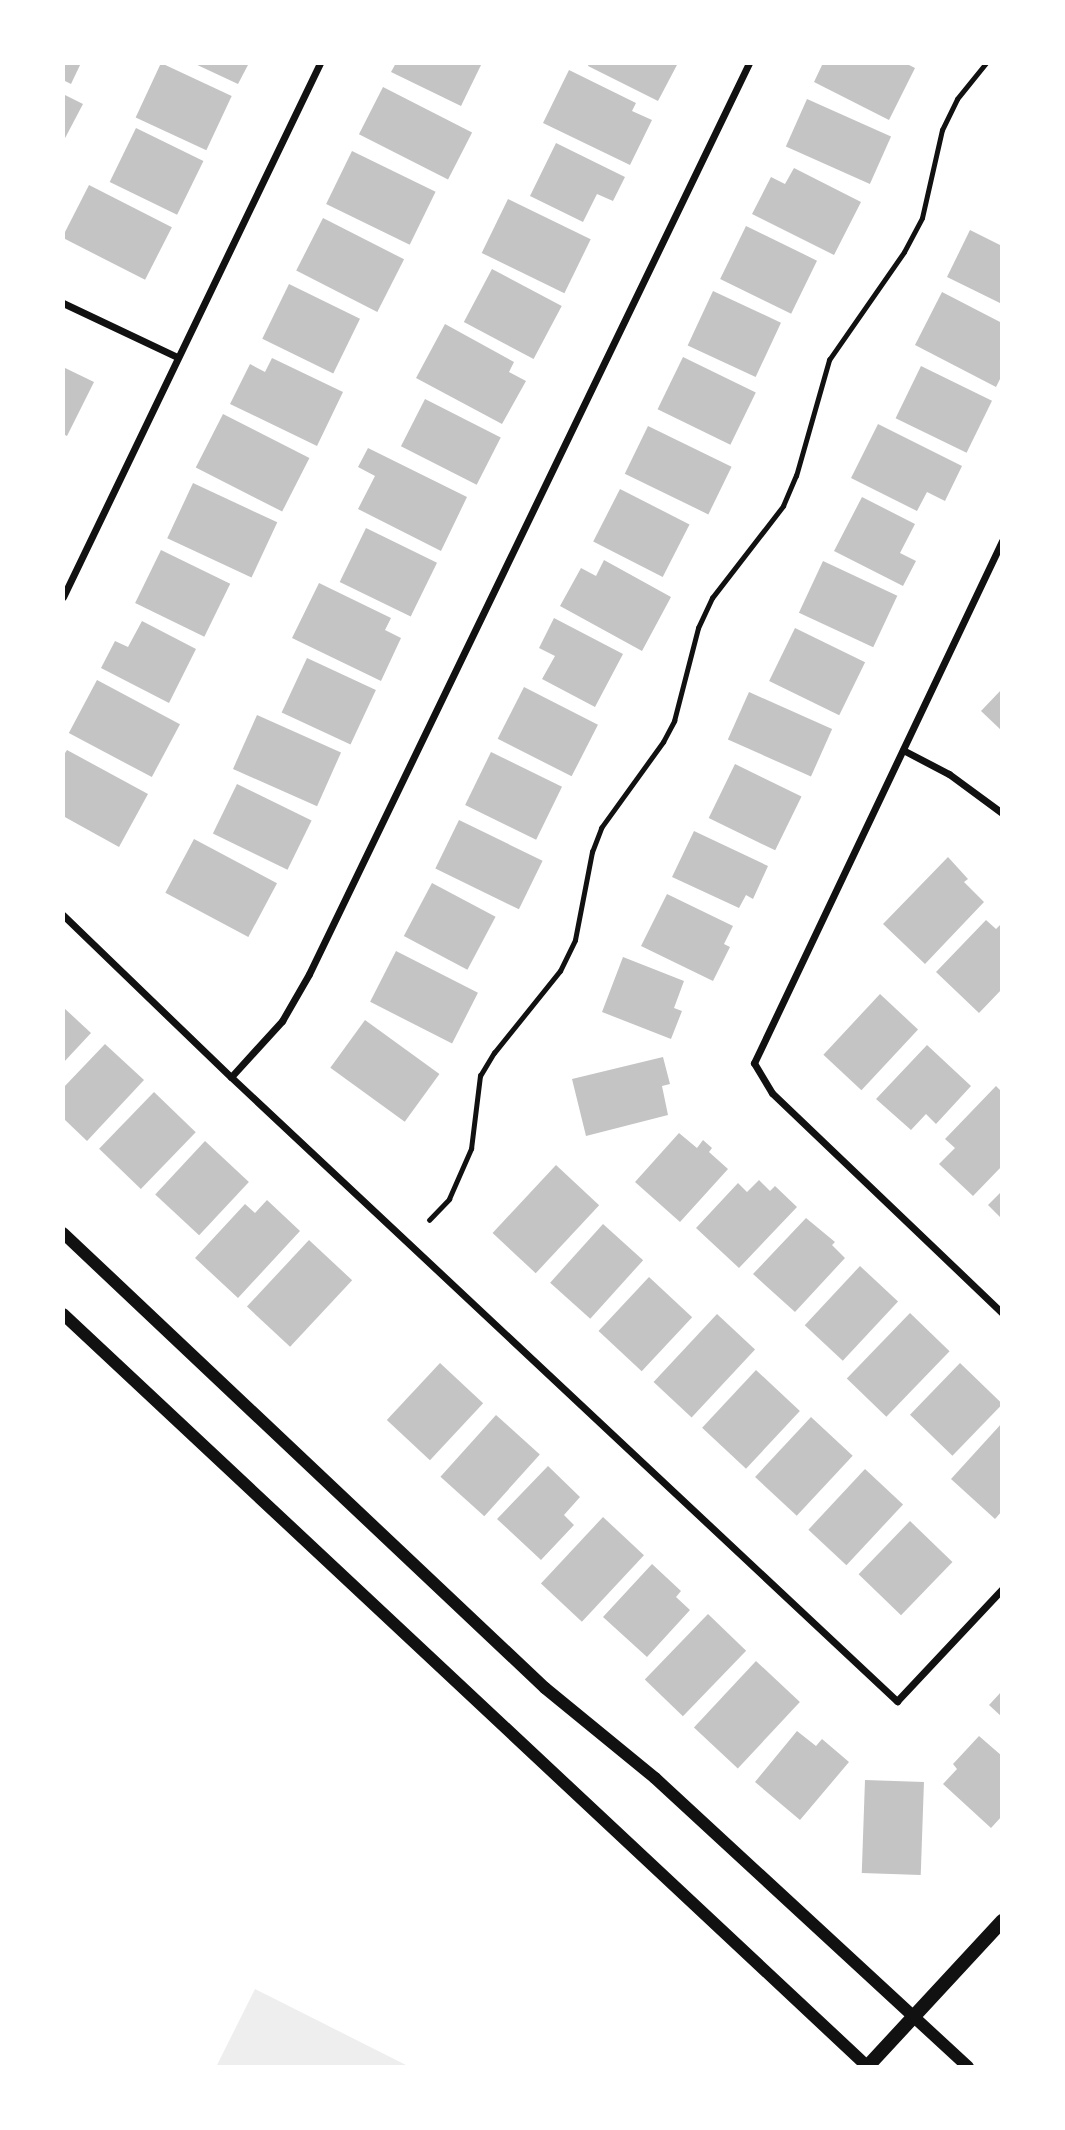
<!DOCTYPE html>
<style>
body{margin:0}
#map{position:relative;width:1065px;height:2130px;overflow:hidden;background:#fff;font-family:"Alegreya Sans",sans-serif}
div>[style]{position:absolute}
.green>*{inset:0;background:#eee}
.building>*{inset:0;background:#c4c4c4;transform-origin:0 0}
.path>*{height:4.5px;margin:-2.25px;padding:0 2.25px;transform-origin:2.25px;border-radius:2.25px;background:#111}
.minor>*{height:7px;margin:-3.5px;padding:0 3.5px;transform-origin:3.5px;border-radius:3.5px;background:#111}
.tertiary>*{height:12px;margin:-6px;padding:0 6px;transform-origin:6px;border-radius:6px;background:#111}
.secondary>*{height:14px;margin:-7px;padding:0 7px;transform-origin:7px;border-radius:7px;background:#111}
span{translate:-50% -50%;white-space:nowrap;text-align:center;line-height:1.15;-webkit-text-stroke:5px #fff;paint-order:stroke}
.frame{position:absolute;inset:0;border:65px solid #fff;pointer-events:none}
</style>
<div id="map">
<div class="green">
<div style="clip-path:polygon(255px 1989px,410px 2067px,216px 2067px)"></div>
</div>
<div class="building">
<div style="clip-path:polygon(63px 63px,81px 63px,71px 84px,63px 80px)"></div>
<div style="left:161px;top:63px;width:78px;height:60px;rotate:25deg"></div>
<div style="clip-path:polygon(193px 63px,249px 63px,238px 84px)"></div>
<div style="clip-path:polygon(396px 63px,482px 63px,461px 106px,391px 72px)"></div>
<div style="clip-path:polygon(589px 63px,678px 63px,658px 101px,588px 66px)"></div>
<div style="clip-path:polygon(823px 63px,905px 63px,915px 68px,889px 120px,814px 82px)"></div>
<div style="clip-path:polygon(569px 70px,636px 103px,632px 111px,652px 120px,630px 165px,543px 123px)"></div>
<div style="left:383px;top:87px;width:100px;height:53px;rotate:27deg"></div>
<div style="clip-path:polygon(63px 94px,83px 104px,63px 142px)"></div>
<div style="left:807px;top:99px;width:92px;height:52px;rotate:24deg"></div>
<div style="left:136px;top:128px;width:75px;height:60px;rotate:26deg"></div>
<div style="clip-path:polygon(556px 143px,625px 177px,613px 201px,597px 194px,583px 222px,530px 196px)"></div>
<div style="left:352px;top:151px;width:93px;height:59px;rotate:26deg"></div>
<div style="clip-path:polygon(794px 168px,861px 202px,834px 255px,752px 214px,771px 177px,785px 184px)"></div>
<div style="left:89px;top:185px;width:93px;height:59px;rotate:27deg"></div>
<div style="left:508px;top:199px;width:92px;height:60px;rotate:26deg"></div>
<div style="left:323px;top:218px;width:91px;height:59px;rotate:27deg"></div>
<div style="left:746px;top:226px;width:79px;height:59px;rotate:26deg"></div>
<div style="clip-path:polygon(970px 230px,1002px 246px,1002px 304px,947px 277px)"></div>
<div style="left:492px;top:269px;width:79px;height:60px;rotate:28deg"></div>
<div style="left:289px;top:284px;width:79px;height:61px;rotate:26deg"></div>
<div style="left:713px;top:291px;width:75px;height:60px;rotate:25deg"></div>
<div style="clip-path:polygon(942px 292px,1002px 323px,1002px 375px,996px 387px,915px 345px)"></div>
<div style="clip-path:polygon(445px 324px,514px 362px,509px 372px,526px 381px,502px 424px,416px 378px)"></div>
<div style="left:683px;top:357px;width:81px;height:58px;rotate:26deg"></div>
<div style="clip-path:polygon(272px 358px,343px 392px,317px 446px,230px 404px,250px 364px,265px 372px)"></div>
<div style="left:921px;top:366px;width:79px;height:58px;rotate:26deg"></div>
<div style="clip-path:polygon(63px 367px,94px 382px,67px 436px,63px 434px)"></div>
<div style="left:425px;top:399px;width:85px;height:53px;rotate:27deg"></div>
<div style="left:223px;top:414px;width:97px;height:60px;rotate:27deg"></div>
<div style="clip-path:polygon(878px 424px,962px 466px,945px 501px,927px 492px,917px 511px,851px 478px)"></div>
<div style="left:648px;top:426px;width:93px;height:53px;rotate:26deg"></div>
<div style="clip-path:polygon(368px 448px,467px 497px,441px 551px,358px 509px,375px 476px,358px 467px)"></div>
<div style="left:193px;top:483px;width:93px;height:61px;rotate:25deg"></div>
<div style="left:620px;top:489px;width:78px;height:59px;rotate:27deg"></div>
<div style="clip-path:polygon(862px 497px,915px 524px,900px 553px,916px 561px,903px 586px,834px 551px)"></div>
<div style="left:366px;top:528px;width:79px;height:60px;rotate:26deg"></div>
<div style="left:161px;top:550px;width:77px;height:59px;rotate:26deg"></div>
<div style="clip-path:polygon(604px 560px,671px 597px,642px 651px,560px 606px,581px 568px,596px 576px)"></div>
<div style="left:823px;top:561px;width:82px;height:57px;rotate:25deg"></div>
<div style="clip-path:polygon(319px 583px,391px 618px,385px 630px,401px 638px,381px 681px,292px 638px)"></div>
<div style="clip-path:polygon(554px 618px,623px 654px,595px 707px,542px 679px,555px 656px,539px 648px)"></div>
<div style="clip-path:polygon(142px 621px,196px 649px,169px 703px,101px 668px,115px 641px,128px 647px)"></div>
<div style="left:795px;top:628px;width:78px;height:59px;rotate:26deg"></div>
<div style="left:307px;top:658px;width:76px;height:60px;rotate:25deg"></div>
<div style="left:97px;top:680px;width:94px;height:60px;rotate:28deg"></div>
<div style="left:524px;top:687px;width:83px;height:58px;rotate:27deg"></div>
<div style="clip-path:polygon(1002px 689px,1002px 731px,981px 711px)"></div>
<div style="left:749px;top:692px;width:91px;height:52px;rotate:24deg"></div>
<div style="left:257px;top:715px;width:92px;height:59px;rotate:24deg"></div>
<div style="clip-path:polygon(67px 750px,148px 794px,119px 847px,63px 816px,63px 756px)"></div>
<div style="left:491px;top:752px;width:79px;height:59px;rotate:26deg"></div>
<div style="left:735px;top:764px;width:74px;height:60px;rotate:26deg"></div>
<div style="left:237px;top:784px;width:83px;height:55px;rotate:26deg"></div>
<div style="left:459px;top:820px;width:93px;height:54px;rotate:26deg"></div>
<div style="clip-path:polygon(694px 831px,768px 866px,753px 899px,746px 895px,739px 908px,672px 877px)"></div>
<div style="left:194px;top:839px;width:94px;height:61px;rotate:28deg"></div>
<div style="clip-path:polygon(948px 857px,968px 879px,964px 882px,984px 902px,925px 964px,883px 924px)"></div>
<div style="left:432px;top:883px;width:72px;height:60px;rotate:28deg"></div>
<div style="clip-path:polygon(667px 894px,733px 926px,724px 944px,730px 947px,713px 981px,641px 946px)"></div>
<div style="clip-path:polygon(986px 920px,996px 929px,1002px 923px,1002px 989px,979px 1013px,936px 972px)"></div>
<div style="left:396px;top:951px;width:92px;height:57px;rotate:27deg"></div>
<div style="clip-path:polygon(623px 957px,684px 981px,674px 1008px,682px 1011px,671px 1039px,602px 1012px)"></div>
<div style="left:880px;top:994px;width:52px;height:83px;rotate:43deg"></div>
<div style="clip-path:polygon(63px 1007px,91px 1033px,63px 1063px)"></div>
<div style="left:365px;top:1020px;width:92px;height:59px;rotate:36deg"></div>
<div style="clip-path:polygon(105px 1044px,144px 1080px,87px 1141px,63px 1118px,63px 1088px)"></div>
<div style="clip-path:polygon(927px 1045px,971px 1086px,936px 1124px,926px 1114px,911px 1130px,876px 1099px)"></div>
<div style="clip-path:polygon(663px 1057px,670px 1084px,662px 1086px,668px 1115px,586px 1136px,572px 1079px)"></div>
<div style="clip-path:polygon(996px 1086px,1002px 1092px,1002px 1166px,973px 1196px,939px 1164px,955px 1148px,945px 1139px)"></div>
<div style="left:154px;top:1092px;width:58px;height:79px;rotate:44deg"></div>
<div style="clip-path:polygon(679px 1133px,697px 1148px,703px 1140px,712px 1148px,709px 1152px,728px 1169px,680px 1222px,635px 1182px)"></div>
<div style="left:205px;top:1141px;width:60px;height:73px;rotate:43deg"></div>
<div style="left:556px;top:1165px;width:59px;height:93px;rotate:43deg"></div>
<div style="clip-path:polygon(759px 1180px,770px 1191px,775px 1186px,797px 1207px,739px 1268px,696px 1228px,738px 1183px,747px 1192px)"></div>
<div style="clip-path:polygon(1002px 1191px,1002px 1219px,988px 1205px)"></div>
<div style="clip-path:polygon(267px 1200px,300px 1231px,238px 1298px,195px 1258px,245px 1204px,255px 1213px)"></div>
<div style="clip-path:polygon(806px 1218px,835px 1242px,832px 1245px,845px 1258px,795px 1312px,753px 1274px)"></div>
<div style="left:603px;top:1224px;width:54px;height:79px;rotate:42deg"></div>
<div style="left:309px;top:1240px;width:59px;height:91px;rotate:43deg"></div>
<div style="left:860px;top:1266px;width:52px;height:81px;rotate:43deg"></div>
<div style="left:649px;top:1277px;width:59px;height:74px;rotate:43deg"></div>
<div style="left:910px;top:1313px;width:55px;height:91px;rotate:44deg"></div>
<div style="left:717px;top:1314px;width:52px;height:93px;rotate:43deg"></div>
<div style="left:440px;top:1363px;width:59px;height:78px;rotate:43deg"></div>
<div style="left:960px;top:1363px;width:59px;height:72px;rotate:44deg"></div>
<div style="left:756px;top:1370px;width:60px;height:79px;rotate:43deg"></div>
<div style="left:496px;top:1415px;width:59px;height:83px;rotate:42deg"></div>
<div style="left:811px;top:1417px;width:57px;height:82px;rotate:43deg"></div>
<div style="clip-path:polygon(1002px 1423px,1002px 1511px,995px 1519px,951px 1479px)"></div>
<div style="clip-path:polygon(548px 1466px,580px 1497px,564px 1515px,574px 1525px,541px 1560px,497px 1519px)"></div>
<div style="left:865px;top:1469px;width:52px;height:83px;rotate:43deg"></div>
<div style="left:603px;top:1517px;width:56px;height:91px;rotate:43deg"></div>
<div style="left:910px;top:1521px;width:59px;height:74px;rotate:44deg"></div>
<div style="clip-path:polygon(652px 1564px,681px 1591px,676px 1597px,690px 1610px,647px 1657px,603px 1617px)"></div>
<div style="left:708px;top:1614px;width:53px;height:91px;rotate:44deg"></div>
<div style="left:756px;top:1661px;width:60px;height:91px;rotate:43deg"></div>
<div style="clip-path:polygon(1002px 1691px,1002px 1717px,989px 1705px)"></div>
<div style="clip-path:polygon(797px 1731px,816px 1746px,822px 1739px,849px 1762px,800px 1820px,755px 1782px)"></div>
<div style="clip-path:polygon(979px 1736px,1002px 1756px,1002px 1816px,991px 1828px,943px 1784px,957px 1769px,953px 1764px)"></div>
<div style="left:865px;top:1780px;width:59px;height:93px;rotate:2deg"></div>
</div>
<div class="path">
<div style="left:429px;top:1220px;width:29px;rotate:-46deg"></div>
<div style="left:449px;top:1199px;width:55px;rotate:-66.3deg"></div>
<div style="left:471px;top:1149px;width:74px;rotate:-83deg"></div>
<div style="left:480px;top:1076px;width:27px;rotate:-59deg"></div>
<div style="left:494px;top:1053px;width:105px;rotate:-51.2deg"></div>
<div style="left:560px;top:971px;width:34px;rotate:-64deg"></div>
<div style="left:575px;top:940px;width:90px;rotate:-79.1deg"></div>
<div style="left:592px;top:852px;width:26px;rotate:-69deg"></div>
<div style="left:601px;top:828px;width:106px;rotate:-54.2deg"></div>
<div style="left:663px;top:742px;width:24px;rotate:-62deg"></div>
<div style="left:674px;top:721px;width:96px;rotate:-75.5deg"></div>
<div style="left:698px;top:628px;width:33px;rotate:-65deg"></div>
<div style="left:712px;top:598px;width:116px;rotate:-52.3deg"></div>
<div style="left:783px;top:506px;width:33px;rotate:-67deg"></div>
<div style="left:796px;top:476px;width:121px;rotate:-74.1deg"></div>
<div style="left:829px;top:360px;width:131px;rotate:-55.2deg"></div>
<div style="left:904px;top:252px;width:38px;rotate:-62deg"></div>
<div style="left:922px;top:218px;width:90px;rotate:-77.2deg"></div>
<div style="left:942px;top:130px;width:34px;rotate:-64deg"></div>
<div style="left:957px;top:99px;width:46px;rotate:-51.1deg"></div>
</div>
<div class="minor">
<div style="left:63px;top:303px;width:126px;rotate:25.3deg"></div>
<div style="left:1002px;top:541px;width:578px;rotate:115.41deg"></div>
<div style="left:754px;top:1063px;width:35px;rotate:59deg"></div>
<div style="left:772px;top:1093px;width:318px;rotate:43.7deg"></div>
<div style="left:63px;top:597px;width:593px;rotate:-64.3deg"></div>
<div style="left:903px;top:750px;width:52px;rotate:27.6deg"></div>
<div style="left:949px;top:774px;width:66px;rotate:36.3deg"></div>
<div style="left:63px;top:915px;width:233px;rotate:44deg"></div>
<div style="left:231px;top:1077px;width:913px;rotate:43.14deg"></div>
<div style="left:897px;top:1701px;width:154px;rotate:-46.8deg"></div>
<div style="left:231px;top:1077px;width:76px;rotate:-47.7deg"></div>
<div style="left:282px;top:1021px;width:54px;rotate:-60.1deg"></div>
<div style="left:309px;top:974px;width:1012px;rotate:-64.22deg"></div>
</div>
<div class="tertiary">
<div style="left:63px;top:1233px;width:663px;rotate:43.35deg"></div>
<div style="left:545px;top:1688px;width:142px;rotate:39.3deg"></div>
<div style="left:655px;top:1778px;width:426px;rotate:42.7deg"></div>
<div style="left:63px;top:1314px;width:1102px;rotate:43.09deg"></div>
</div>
<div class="secondary">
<div style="left:867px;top:2067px;width:199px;rotate:-47.2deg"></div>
</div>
<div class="frame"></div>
</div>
